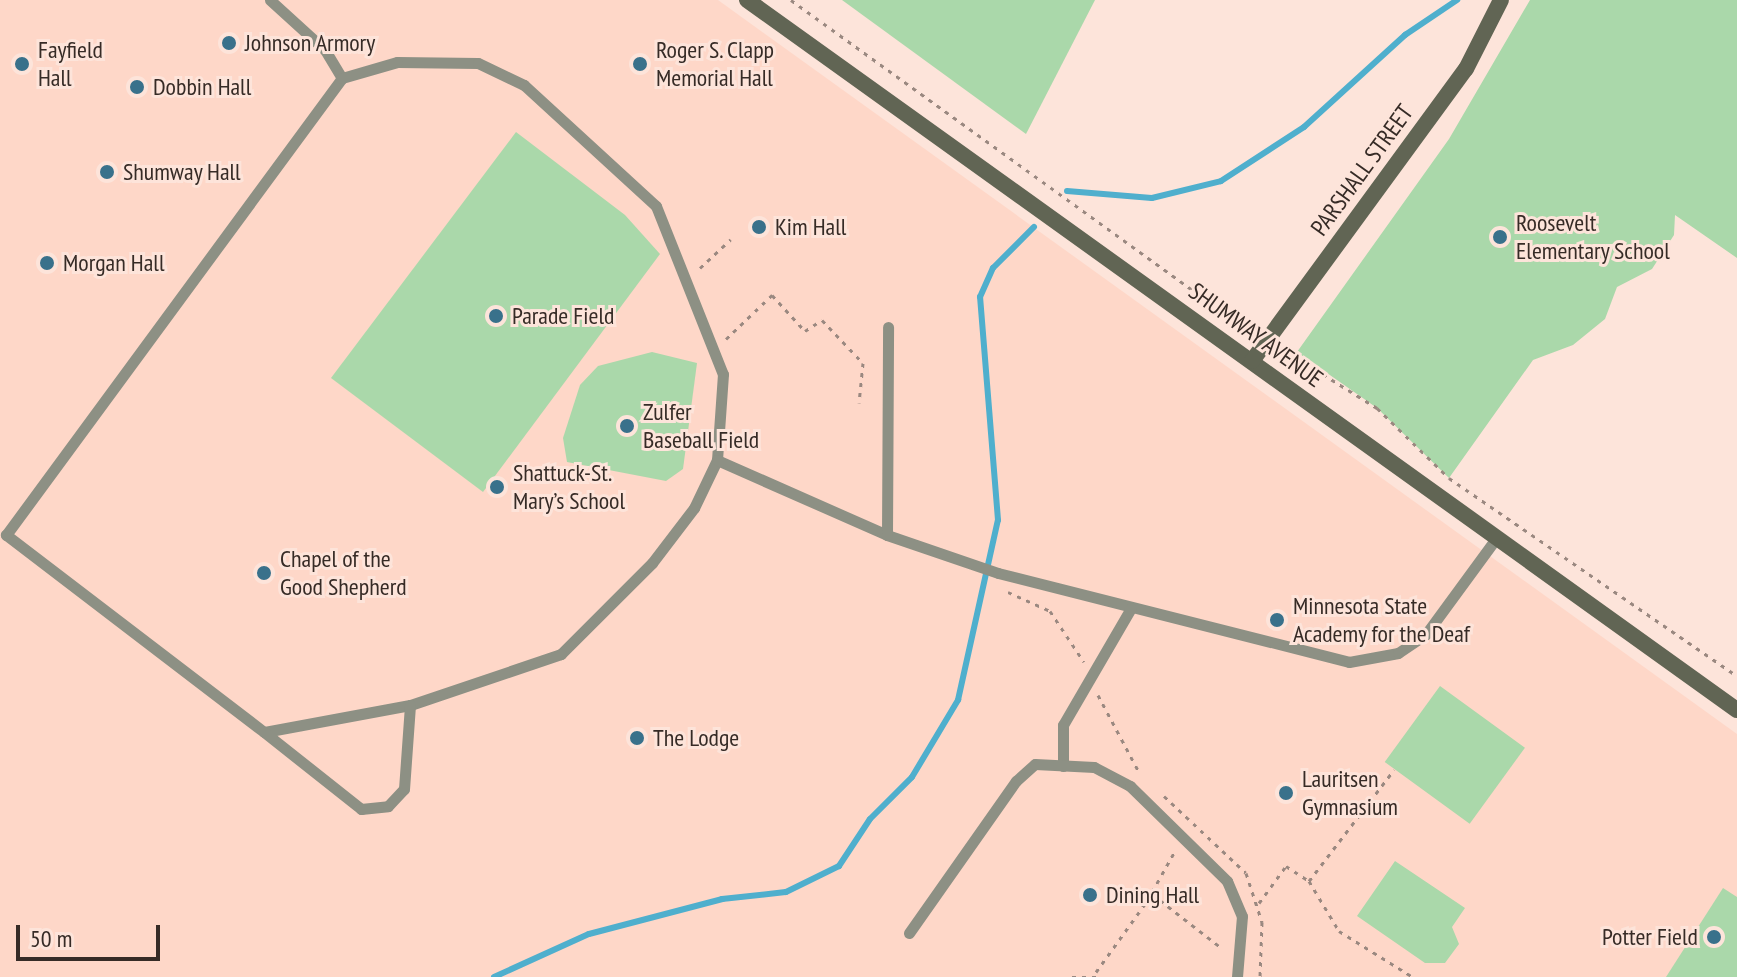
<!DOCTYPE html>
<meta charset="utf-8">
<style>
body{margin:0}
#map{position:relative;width:1737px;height:977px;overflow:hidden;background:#fde4da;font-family:"PT Sans Narrow",sans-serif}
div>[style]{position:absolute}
.built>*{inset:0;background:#fed7c8}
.green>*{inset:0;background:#aad8aa;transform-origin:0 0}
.stream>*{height:6px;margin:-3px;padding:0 3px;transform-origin:3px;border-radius:3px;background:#4fafcd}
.path>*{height:3px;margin-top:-1.5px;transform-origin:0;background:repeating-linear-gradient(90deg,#9a8880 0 4px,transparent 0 10px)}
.lane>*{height:11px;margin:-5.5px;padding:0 5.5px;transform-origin:5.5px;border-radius:5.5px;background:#8d9084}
.secondary>*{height:16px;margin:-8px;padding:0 8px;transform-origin:8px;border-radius:8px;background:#616554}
.dots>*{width:22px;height:22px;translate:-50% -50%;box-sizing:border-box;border:4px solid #fde4da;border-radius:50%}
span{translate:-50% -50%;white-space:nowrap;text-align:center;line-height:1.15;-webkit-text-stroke:6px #fde4da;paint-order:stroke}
.poi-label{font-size:24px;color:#362b26}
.left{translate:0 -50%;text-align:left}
.right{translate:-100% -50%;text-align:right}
.street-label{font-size:24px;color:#362b26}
.scale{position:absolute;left:16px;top:925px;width:144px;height:36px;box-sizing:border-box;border:4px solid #362b26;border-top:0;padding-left:10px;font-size:24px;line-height:28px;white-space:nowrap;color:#362b26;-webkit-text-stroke:6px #fde4da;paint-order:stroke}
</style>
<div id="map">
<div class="built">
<div style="clip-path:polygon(0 0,718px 0,1737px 734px,1737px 977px,0 977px)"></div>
</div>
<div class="green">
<div style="clip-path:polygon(842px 0,1095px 0,1026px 134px)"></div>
<div style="clip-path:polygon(1530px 0,1737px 0,1737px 258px,1675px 215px,1674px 235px,1652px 269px,1617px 287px,1605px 319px,1573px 345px,1533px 360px,1449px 478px,1377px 408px,1297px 352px,1449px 139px)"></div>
<div style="clip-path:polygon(516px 132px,625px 215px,660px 254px,483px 492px,331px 378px)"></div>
<div style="clip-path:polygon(652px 352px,697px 363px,683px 469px,666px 481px,567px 462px,563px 438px,580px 385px,598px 366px)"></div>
<div style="left:1440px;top:686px;width:105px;height:94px;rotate:36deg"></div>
<div style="clip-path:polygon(1395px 861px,1465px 908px,1452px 927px,1459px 944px,1445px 963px,1425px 963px,1357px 916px)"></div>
<div style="clip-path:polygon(1723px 888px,1737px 897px,1737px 977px,1666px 977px)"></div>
</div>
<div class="stream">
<div style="left:1067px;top:191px;width:85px;rotate:4.7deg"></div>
<div style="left:1152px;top:198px;width:71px;rotate:-13.8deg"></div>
<div style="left:1221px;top:181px;width:99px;rotate:-33deg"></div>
<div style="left:1304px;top:127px;width:137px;rotate:-42.3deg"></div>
<div style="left:1405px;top:35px;width:63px;rotate:-33.9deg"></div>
<div style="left:494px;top:977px;width:104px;rotate:-24.4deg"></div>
<div style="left:589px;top:934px;width:138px;rotate:-14.7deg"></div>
<div style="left:722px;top:899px;width:64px;rotate:-6.2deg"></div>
<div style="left:786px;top:892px;width:59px;rotate:-26.1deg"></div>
<div style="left:839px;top:866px;width:56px;rotate:-56.6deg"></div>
<div style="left:870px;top:819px;width:59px;rotate:-45deg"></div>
<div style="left:912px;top:777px;width:90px;rotate:-59.1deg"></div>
<div style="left:958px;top:700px;width:184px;rotate:-77.5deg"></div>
<div style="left:998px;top:520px;width:224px;rotate:-94.6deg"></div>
<div style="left:980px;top:297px;width:32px;rotate:-66deg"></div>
<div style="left:993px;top:268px;width:58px;rotate:-45deg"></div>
</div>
<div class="path">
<div style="left:791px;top:0;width:546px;rotate:35.84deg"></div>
<div style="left:700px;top:268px;width:42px;rotate:-43.1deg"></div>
<div style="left:726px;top:339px;width:64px;rotate:-43.7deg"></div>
<div style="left:772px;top:295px;width:49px;rotate:47.5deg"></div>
<div style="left:805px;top:331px;width:20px;rotate:-33deg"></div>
<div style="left:822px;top:320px;width:59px;rotate:46.4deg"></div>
<div style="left:863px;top:363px;width:40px;rotate:95.7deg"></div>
<div style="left:1289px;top:353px;width:104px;rotate:32deg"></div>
<div style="left:1377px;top:408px;width:100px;rotate:44.2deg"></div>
<div style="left:1449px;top:478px;width:349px;rotate:34.5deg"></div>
<div style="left:1008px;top:592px;width:46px;rotate:24.3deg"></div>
<div style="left:1050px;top:611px;width:61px;rotate:56.3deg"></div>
<div style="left:1098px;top:695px;width:87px;rotate:62deg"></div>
<div style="left:1164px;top:796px;width:112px;rotate:43.2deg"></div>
<div style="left:1246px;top:873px;width:52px;rotate:71.9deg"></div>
<div style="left:1262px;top:922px;width:55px;rotate:92.1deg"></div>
<div style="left:1309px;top:881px;width:140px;rotate:-52.6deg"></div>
<div style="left:1152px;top:892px;width:47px;rotate:-60.7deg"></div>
<div style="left:1259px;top:903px;width:46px;rotate:-53.9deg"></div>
<div style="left:1286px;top:866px;width:27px;rotate:33deg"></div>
<div style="left:1309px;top:881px;width:58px;rotate:59deg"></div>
<div style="left:1339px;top:931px;width:87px;rotate:31.9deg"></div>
<div style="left:1096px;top:972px;width:96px;rotate:-54.3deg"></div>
<div style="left:1152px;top:894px;width:85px;rotate:37.8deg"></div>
<div style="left:1072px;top:977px;width:30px"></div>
</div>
<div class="lane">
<div style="left:270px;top:0;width:74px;rotate:42.3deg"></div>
<div style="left:325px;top:50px;width:33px;rotate:59deg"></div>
<div style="left:397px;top:62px;width:81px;rotate:0.7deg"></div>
<div style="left:478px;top:63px;width:51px;rotate:25.6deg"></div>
<div style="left:524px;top:85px;width:179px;rotate:42.5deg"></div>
<div style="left:656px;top:206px;width:181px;rotate:68.3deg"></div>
<div style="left:723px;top:374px;width:86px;rotate:94deg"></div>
<div style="left:717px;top:460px;width:53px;rotate:115.6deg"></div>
<div style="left:694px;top:508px;width:69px;rotate:127.4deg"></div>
<div style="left:652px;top:563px;width:129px;rotate:135deg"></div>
<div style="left:561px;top:654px;width:159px;rotate:161.3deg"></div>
<div style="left:410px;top:705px;width:148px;rotate:169.5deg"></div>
<div style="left:264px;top:732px;width:325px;rotate:-142.6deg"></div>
<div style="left:6px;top:535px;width:567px;rotate:-53.68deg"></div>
<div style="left:342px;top:78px;width:57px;rotate:-16.2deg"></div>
<div style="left:717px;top:460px;width:186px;rotate:23.8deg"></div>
<div style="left:887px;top:535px;width:117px;rotate:18.9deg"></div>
<div style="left:998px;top:573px;width:362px;rotate:14.2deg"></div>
<div style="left:1349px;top:662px;width:50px;rotate:-10.4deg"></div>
<div style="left:1398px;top:653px;width:34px;rotate:-34deg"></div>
<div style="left:1426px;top:634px;width:120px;rotate:-53.8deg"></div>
<div style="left:887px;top:535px;width:208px;rotate:-89.7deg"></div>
<div style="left:264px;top:732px;width:124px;rotate:38.4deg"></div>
<div style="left:361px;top:809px;width:27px;rotate:-6deg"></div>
<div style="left:388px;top:806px;width:23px;rotate:-47deg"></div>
<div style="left:404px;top:789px;width:84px;rotate:-85.9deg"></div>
<div style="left:1063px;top:766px;width:41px;rotate:-90deg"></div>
<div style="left:1063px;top:725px;width:135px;rotate:-59.8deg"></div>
<div style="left:909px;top:933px;width:186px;rotate:-54.9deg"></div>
<div style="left:1016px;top:781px;width:25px;rotate:-42deg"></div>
<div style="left:1035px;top:764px;width:59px;rotate:2.9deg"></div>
<div style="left:1094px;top:767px;width:41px;rotate:27.8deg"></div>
<div style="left:1130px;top:786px;width:136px;rotate:44.4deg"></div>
<div style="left:1227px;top:881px;width:38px;rotate:67deg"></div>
<div style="left:1242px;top:916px;width:61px;rotate:94.7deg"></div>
</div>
<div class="secondary">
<div style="left:747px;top:0;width:1218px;rotate:35.65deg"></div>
<div style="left:1252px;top:361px;width:362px;rotate:-53.8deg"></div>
<div style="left:1466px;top:69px;width:77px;rotate:-63.1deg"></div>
</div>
<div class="dots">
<div style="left:229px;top:43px;background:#39718b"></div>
<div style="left:22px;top:64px;background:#39718b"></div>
<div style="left:640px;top:64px;background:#39718b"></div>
<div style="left:137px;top:87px;background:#39718b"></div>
<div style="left:107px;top:172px;background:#39718b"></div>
<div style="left:759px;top:227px;background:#39718b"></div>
<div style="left:1500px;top:237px;background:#39718b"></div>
<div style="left:47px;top:263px;background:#39718b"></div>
<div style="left:496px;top:316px;background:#39718b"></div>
<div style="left:627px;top:426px;background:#39718b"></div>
<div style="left:497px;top:487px;background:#39718b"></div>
<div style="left:264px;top:573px;background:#39718b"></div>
<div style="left:1277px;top:620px;background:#39718b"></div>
<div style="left:637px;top:738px;background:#39718b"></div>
<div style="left:1286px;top:793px;background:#39718b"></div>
<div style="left:1090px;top:895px;background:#39718b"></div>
<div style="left:1714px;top:937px;background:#39718b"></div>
</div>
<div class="poi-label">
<span class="left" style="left:245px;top:43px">Johnson Armory</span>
<span class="left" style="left:38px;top:64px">Fayfield<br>Hall</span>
<span class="left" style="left:656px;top:64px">Roger S. Clapp<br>Memorial Hall</span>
<span class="left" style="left:153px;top:87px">Dobbin Hall</span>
<span class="left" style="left:123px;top:172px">Shumway Hall</span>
<span class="left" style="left:1516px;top:237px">Roosevelt<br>Elementary School</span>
<span class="left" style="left:775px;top:227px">Kim Hall</span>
<span class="left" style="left:63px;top:263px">Morgan Hall</span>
<span class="left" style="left:512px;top:316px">Parade Field</span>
<span class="left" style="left:643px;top:426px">Zulfer<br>Baseball Field</span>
<span class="left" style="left:513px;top:487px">Shattuck-St.<br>Mary’s School</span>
<span class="left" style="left:280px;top:573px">Chapel of the<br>Good Shepherd</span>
<span class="left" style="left:1293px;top:620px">Minnesota State<br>Academy for the Deaf</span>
<span class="left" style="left:653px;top:738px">The Lodge</span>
<span class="left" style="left:1302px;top:793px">Lauritsen<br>Gymnasium</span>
<span class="left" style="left:1106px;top:895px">Dining Hall</span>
<span class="right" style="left:1698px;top:937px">Potter Field</span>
</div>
<div class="street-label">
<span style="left:1362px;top:170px;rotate:-54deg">PARSHALL STREET</span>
<span style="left:1256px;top:335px;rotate:36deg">SHUMWAY AVENUE</span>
</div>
<div class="scale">50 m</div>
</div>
